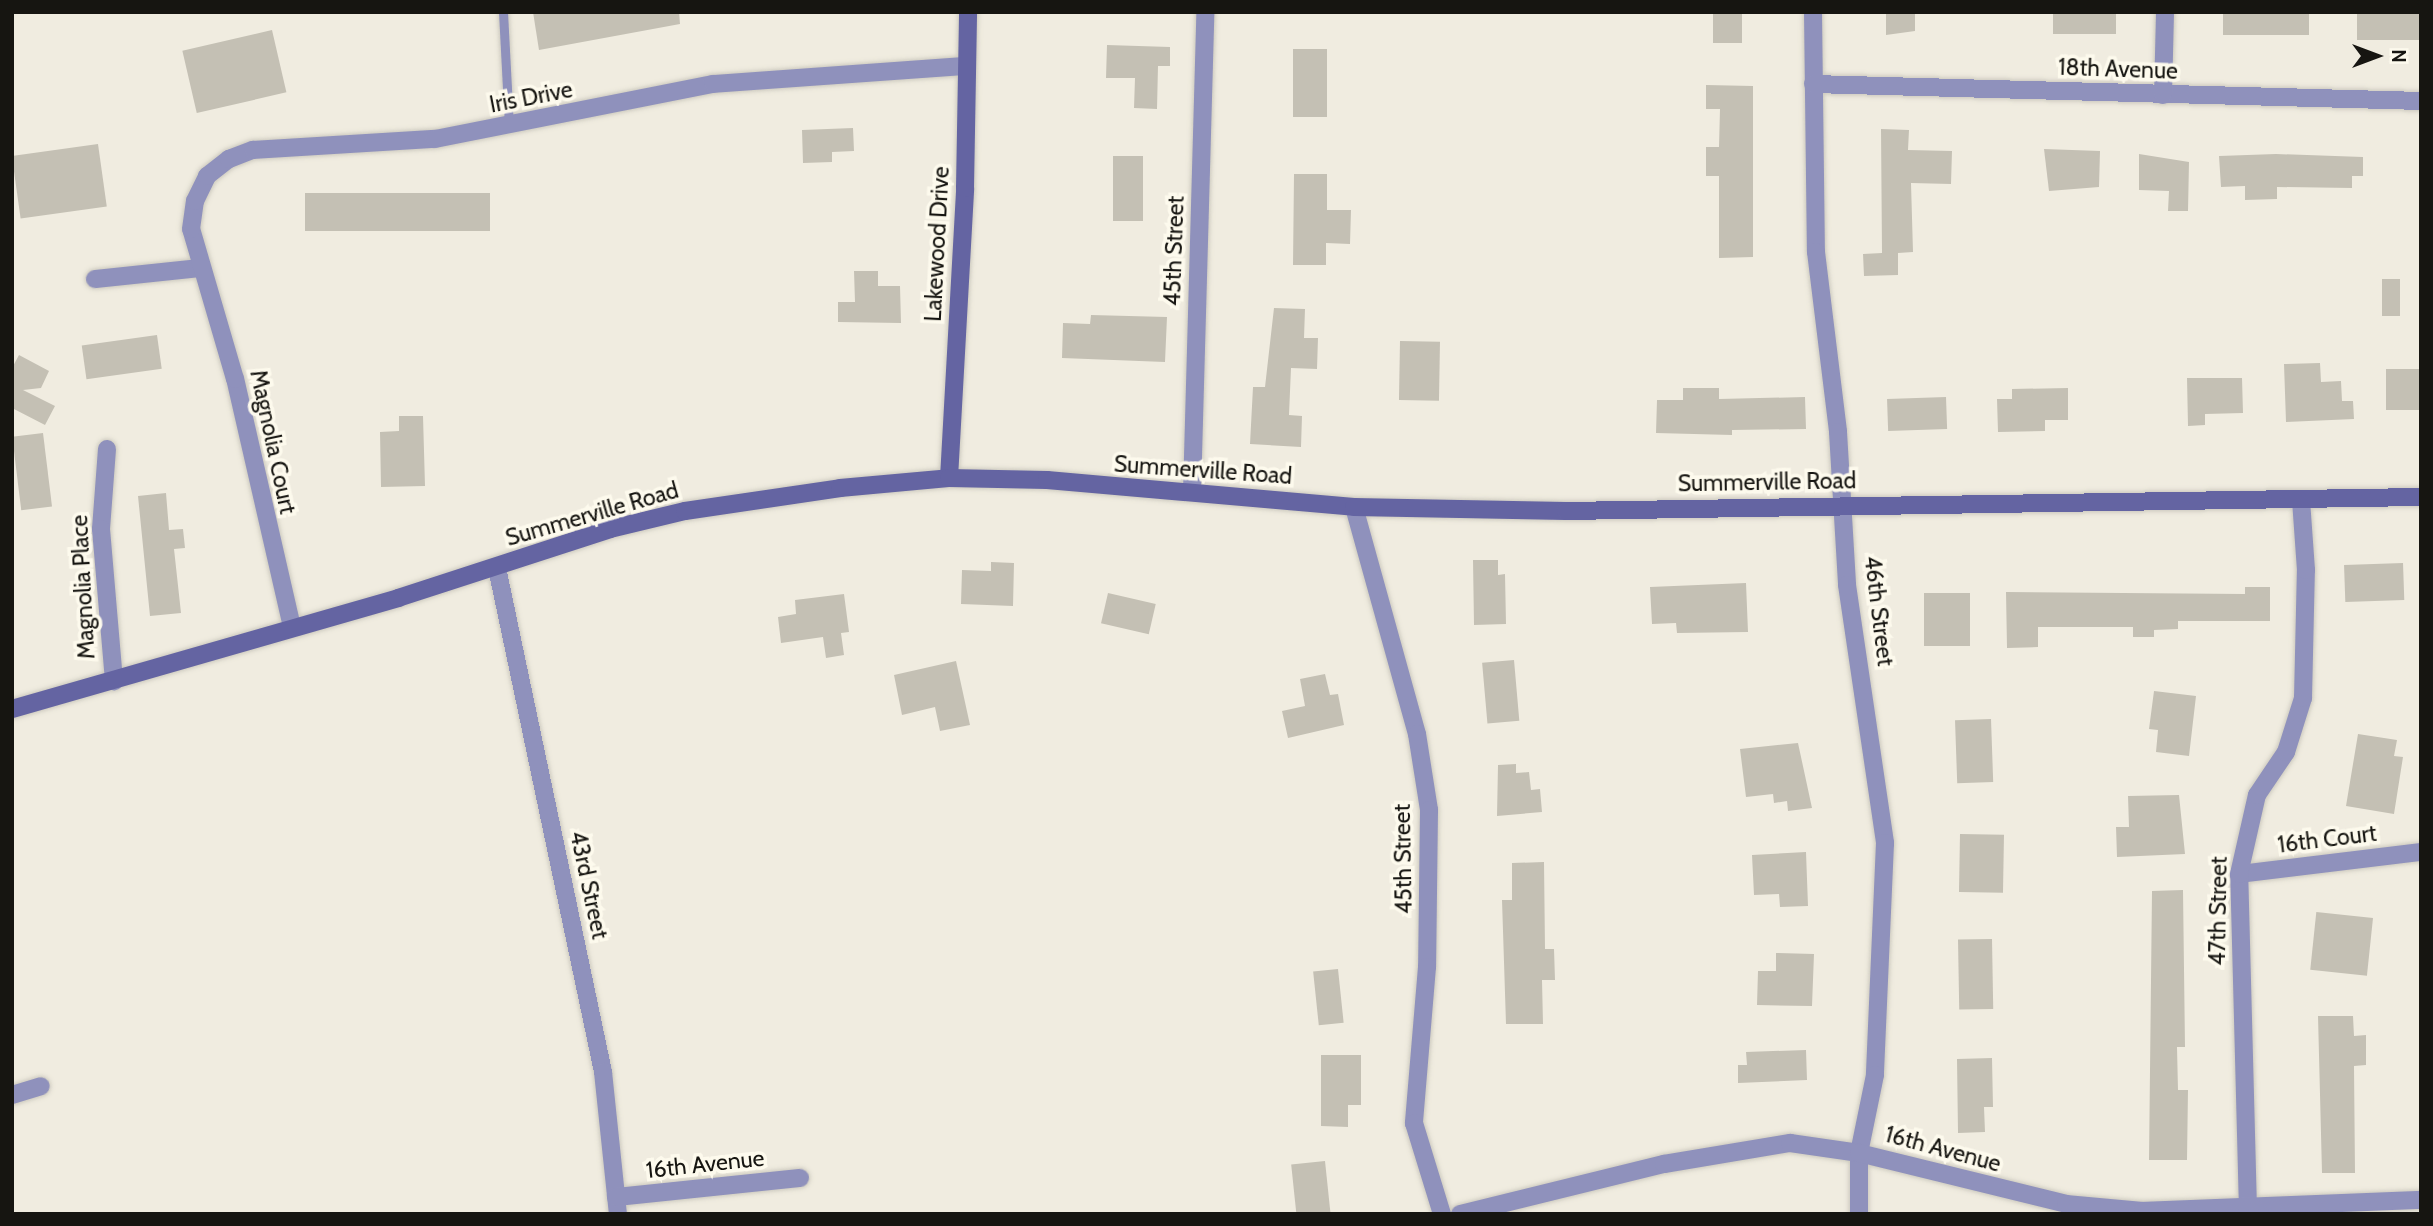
<!DOCTYPE html>
<style>
body{margin:0}
#map{position:relative;width:2433px;height:1226px;overflow:hidden;background:#f0ece0;font-family:Cabin,sans-serif}
div>[style]{position:absolute}
.building>*{inset:0;background:#c4c0b4;transform-origin:0 0}
.roads{filter:drop-shadow(0 0 2px #cdcabf) drop-shadow(0 0 2px #cdcabf)}
.lane>*{height:9px;margin:-4.5px;padding:0 4.5px;transform-origin:4.5px;border-radius:4.5px;background:#8f91bc}
.street>*{height:18px;margin:-9px;padding:0 9px;transform-origin:9px;border-radius:9px;background:#8f91bc}
.secondary>*{height:18px;margin:-9px;padding:0 9px;transform-origin:9px;border-radius:9px;background:#6464a2}
span{translate:-50% -50%;white-space:nowrap;text-align:center;line-height:1.15;-webkit-text-stroke:7px #fdfaed;paint-order:stroke}
.street-label{font-size:23px;color:#161511}
.frame{position:absolute;inset:0;border:14px solid #161511;pointer-events:none}
.north{position:absolute;left:2342px;top:21px;width:70px;height:70px;-webkit-text-stroke:5px #fdfaed;paint-order:stroke;rotate:90deg;font-size:19px;font-weight:700;line-height:28px;text-align:center;color:#161511}
.north::after{content:'';display:block;margin:auto;width:24px;height:32px;background:#161511;clip-path:polygon(50% 0,100% 100%,50% 72%,0 100%)}
</style>
<div id="map">
<div class="building">
<div style="clip-path:polygon(533px 12px,679px 12px,680px 24px,539px 50px)"></div>
<div style="left:1713px;top:12px;width:29px;height:31px"></div>
<div style="clip-path:polygon(1886px 12px,1915px 12px,1915px 31px,1886px 35px)"></div>
<div style="left:2053px;top:12px;width:63px;height:22px"></div>
<div style="left:2223px;top:12px;width:86px;height:23px"></div>
<div style="left:2421px;top:12px;width:28px;height:64px;rotate:90deg"></div>
<div style="left:272px;top:30px;width:64px;height:92px;rotate:77deg"></div>
<div style="clip-path:polygon(1107px 45px,1170px 47px,1170px 66px,1158px 66px,1157px 109px,1134px 108px,1135px 78px,1106px 78px)"></div>
<div style="left:1293px;top:49px;width:34px;height:68px"></div>
<div style="clip-path:polygon(1706px 85px,1753px 86px,1753px 257px,1719px 258px,1719px 176px,1706px 176px,1706px 147px,1719px 147px,1720px 109px,1706px 109px)"></div>
<div style="clip-path:polygon(853px 128px,854px 151px,832px 152px,832px 162px,803px 163px,802px 130px)"></div>
<div style="clip-path:polygon(1881px 129px,1909px 130px,1908px 150px,1952px 151px,1951px 184px,1911px 183px,1913px 252px,1898px 253px,1898px 275px,1864px 276px,1863px 254px,1882px 253px)"></div>
<div style="left:98px;top:144px;width:63px;height:87px;rotate:82deg"></div>
<div style="clip-path:polygon(2044px 149px,2100px 151px,2099px 187px,2049px 191px)"></div>
<div style="clip-path:polygon(2139px 154px,2189px 162px,2188px 211px,2168px 211px,2169px 191px,2139px 190px)"></div>
<div style="clip-path:polygon(2276px 154px,2363px 157px,2363px 176px,2352px 176px,2352px 188px,2277px 187px,2277px 199px,2245px 200px,2245px 186px,2221px 187px,2219px 156px)"></div>
<div style="left:1113px;top:156px;width:30px;height:65px"></div>
<div style="clip-path:polygon(1294px 174px,1327px 174px,1327px 210px,1351px 210px,1350px 244px,1326px 243px,1326px 265px,1293px 265px)"></div>
<div style="left:490px;top:193px;width:38px;height:185px;rotate:90deg"></div>
<div style="clip-path:polygon(854px 271px,878px 271px,878px 286px,900px 286px,901px 323px,838px 322px,838px 302px,855px 302px)"></div>
<div style="left:2382px;top:279px;width:18px;height:37px"></div>
<div style="clip-path:polygon(1274px 308px,1305px 309px,1304px 338px,1318px 338px,1317px 369px,1291px 368px,1289px 415px,1302px 416px,1301px 447px,1250px 444px,1253px 387px,1265px 387px)"></div>
<div style="clip-path:polygon(1091px 315px,1167px 317px,1165px 362px,1062px 358px,1063px 323px,1090px 324px)"></div>
<div style="left:157px;top:335px;width:34px;height:76px;rotate:82deg"></div>
<div style="left:1400px;top:341px;width:40px;height:59px;rotate:1deg"></div>
<div style="clip-path:polygon(19px 355px,49px 371px,41px 388px,23px 390px,55px 406px,45px 425px,12px 408px,12px 368px)"></div>
<div style="clip-path:polygon(2320px 363px,2321px 382px,2341px 381px,2342px 401px,2353px 401px,2354px 419px,2286px 422px,2284px 364px)"></div>
<div style="left:2421px;top:369px;width:41px;height:35px;rotate:90deg"></div>
<div style="clip-path:polygon(2187px 378px,2242px 378px,2243px 413px,2205px 414px,2205px 425px,2188px 426px)"></div>
<div style="clip-path:polygon(1683px 388px,1719px 388px,1719px 399px,1805px 397px,1806px 429px,1732px 430px,1732px 435px,1656px 433px,1657px 400px,1683px 400px)"></div>
<div style="clip-path:polygon(2068px 388px,2068px 420px,2045px 420px,2045px 431px,1998px 432px,1997px 399px,2012px 399px,2012px 389px)"></div>
<div style="left:1946px;top:397px;width:32px;height:59px;rotate:88deg"></div>
<div style="clip-path:polygon(399px 416px,423px 416px,425px 486px,381px 487px,380px 432px,399px 431px)"></div>
<div style="left:43px;top:433px;width:74px;height:31px;rotate:83deg"></div>
<div style="clip-path:polygon(166px 493px,169px 530px,183px 529px,185px 548px,174px 549px,181px 613px,150px 616px,138px 496px)"></div>
<div style="clip-path:polygon(1473px 560px,1498px 560px,1498px 575px,1505px 574px,1506px 624px,1474px 625px)"></div>
<div style="clip-path:polygon(991px 562px,1014px 563px,1013px 606px,961px 604px,962px 570px,991px 571px)"></div>
<div style="left:2403px;top:563px;width:37px;height:59px;rotate:88deg"></div>
<div style="clip-path:polygon(1746px 583px,1748px 632px,1677px 633px,1676px 623px,1652px 624px,1650px 587px)"></div>
<div style="clip-path:polygon(2245px 587px,2270px 587px,2270px 621px,2178px 621px,2178px 629px,2154px 630px,2154px 637px,2133px 637px,2133px 627px,2038px 627px,2038px 647px,2007px 648px,2006px 592px,2245px 594px)"></div>
<div style="left:1108px;top:593px;width:49px;height:31px;rotate:13deg"></div>
<div style="left:1924px;top:593px;width:46px;height:53px"></div>
<div style="clip-path:polygon(844px 594px,849px 632px,841px 633px,844px 655px,826px 658px,823px 637px,781px 643px,778px 617px,796px 614px,795px 600px)"></div>
<div style="left:1514px;top:660px;width:61px;height:32px;rotate:85deg"></div>
<div style="clip-path:polygon(956px 661px,970px 725px,940px 731px,935px 707px,902px 715px,894px 675px)"></div>
<div style="clip-path:polygon(1325px 674px,1330px 695px,1338px 694px,1344px 725px,1288px 738px,1282px 711px,1305px 706px,1300px 679px)"></div>
<div style="clip-path:polygon(2154px 691px,2196px 696px,2189px 756px,2156px 752px,2158px 730px,2149px 729px)"></div>
<div style="left:1991px;top:719px;width:63px;height:36px;rotate:88deg"></div>
<div style="clip-path:polygon(2358px 734px,2397px 740px,2394px 756px,2403px 757px,2394px 814px,2346px 806px)"></div>
<div style="clip-path:polygon(1798px 743px,1812px 808px,1788px 811px,1787px 801px,1774px 803px,1773px 794px,1746px 797px,1740px 749px)"></div>
<div style="clip-path:polygon(1516px 764px,1516px 773px,1529px 772px,1531px 790px,1540px 789px,1542px 812px,1497px 816px,1498px 765px)"></div>
<div style="clip-path:polygon(2179px 795px,2185px 854px,2117px 857px,2116px 827px,2129px 827px,2128px 796px)"></div>
<div style="left:1960px;top:834px;width:44px;height:58px;rotate:1deg"></div>
<div style="clip-path:polygon(1806px 852px,1808px 906px,1780px 907px,1779px 894px,1754px 895px,1752px 855px)"></div>
<div style="clip-path:polygon(1544px 862px,1545px 949px,1554px 949px,1555px 980px,1542px 980px,1543px 1024px,1506px 1024px,1502px 900px,1512px 900px,1512px 863px)"></div>
<div style="clip-path:polygon(2183px 890px,2185px 1047px,2177px 1047px,2178px 1090px,2188px 1090px,2187px 1160px,2149px 1160px,2152px 891px)"></div>
<div style="left:2373px;top:918px;width:58px;height:57px;rotate:96deg"></div>
<div style="left:1992px;top:939px;width:70px;height:34px;rotate:89deg"></div>
<div style="clip-path:polygon(1776px 953px,1814px 954px,1812px 1006px,1757px 1005px,1758px 971px,1776px 971px)"></div>
<div style="left:1338px;top:969px;width:54px;height:25px;rotate:84deg"></div>
<div style="clip-path:polygon(2318px 1016px,2353px 1016px,2354px 1036px,2366px 1035px,2366px 1065px,2354px 1066px,2355px 1173px,2322px 1173px)"></div>
<div style="clip-path:polygon(1806px 1050px,1807px 1080px,1738px 1083px,1738px 1065px,1747px 1065px,1746px 1052px)"></div>
<div style="clip-path:polygon(1321px 1055px,1361px 1055px,1361px 1105px,1348px 1105px,1348px 1127px,1321px 1126px)"></div>
<div style="clip-path:polygon(1992px 1058px,1993px 1107px,1984px 1107px,1985px 1132px,1958px 1133px,1957px 1059px)"></div>
<div style="left:1325px;top:1161px;width:53px;height:34px;rotate:84deg"></div>
</div>
<div class="roads">
<div class="lane">
<div style="left:503px;top:12px;width:113px;rotate:87deg"></div>
</div>
<div class="street">
<div style="left:1813px;top:12px;width:240px;rotate:89.3deg"></div>
<div style="left:1816px;top:252px;width:181px;rotate:83deg"></div>
<div style="left:1838px;top:432px;width:153px;rotate:86.6deg"></div>
<div style="left:1847px;top:585px;width:261px;rotate:81.6deg"></div>
<div style="left:1885px;top:843px;width:232px;rotate:92.5deg"></div>
<div style="left:1875px;top:1075px;width:80px;rotate:101.6deg"></div>
<div style="left:1859px;top:1153px;width:61px;rotate:90deg"></div>
<div style="left:1813px;top:84px;width:608px;rotate:1.6deg"></div>
<div style="left:2163px;top:95px;width:83px;rotate:-88.6deg"></div>
<div style="left:95px;top:279px;width:106px;rotate:-6deg"></div>
<div style="left:107px;top:449px;width:80px;rotate:94.3deg"></div>
<div style="left:101px;top:529px;width:153px;rotate:85.1deg"></div>
<div style="left:1192px;top:492px;width:480px;rotate:-88.4deg"></div>
<div style="left:1354px;top:507px;width:236px;rotate:74.5deg"></div>
<div style="left:1417px;top:734px;width:77px;rotate:81deg"></div>
<div style="left:1429px;top:810px;width:157px;rotate:90.7deg"></div>
<div style="left:1427px;top:967px;width:157px;rotate:94.8deg"></div>
<div style="left:1414px;top:1123px;width:95px;rotate:72.9deg"></div>
<div style="left:497px;top:568px;width:515px;rotate:78.12deg"></div>
<div style="left:603px;top:1072px;width:143px;rotate:84deg"></div>
<div style="left:292px;top:627px;width:254px;rotate:-102.9deg"></div>
<div style="left:235px;top:379px;width:156px;rotate:-106.3deg"></div>
<div style="left:191px;top:229px;width:28px;rotate:-82deg"></div>
<div style="left:195px;top:201px;width:28px;rotate:-64deg"></div>
<div style="left:207px;top:176px;width:28px;rotate:-38deg"></div>
<div style="left:229px;top:159px;width:26px;rotate:-21deg"></div>
<div style="left:253px;top:150px;width:182px;rotate:-3.5deg"></div>
<div style="left:435px;top:139px;width:283px;rotate:-11.2deg"></div>
<div style="left:713px;top:84px;width:253px;rotate:-4.1deg"></div>
<div style="left:2239px;top:874px;width:183px;rotate:-6.9deg"></div>
<div style="left:12px;top:1095px;width:30px;rotate:-17deg"></div>
<div style="left:616px;top:1197px;width:185px;rotate:-5.9deg"></div>
<div style="left:2248px;top:1210px;width:336px;rotate:-91.5deg"></div>
<div style="left:2239px;top:874px;width:81px;rotate:-77.2deg"></div>
<div style="left:2257px;top:795px;width:52px;rotate:-56deg"></div>
<div style="left:2286px;top:752px;width:57px;rotate:-72.5deg"></div>
<div style="left:2303px;top:698px;width:128px;rotate:-88.7deg"></div>
<div style="left:2306px;top:570px;width:69px;rotate:-94.1deg"></div>
<div style="left:1460px;top:1214px;width:210px;rotate:-13.8deg"></div>
<div style="left:1664px;top:1164px;width:128px;rotate:-9.5deg"></div>
<div style="left:1790px;top:1143px;width:70px;rotate:8.2deg"></div>
<div style="left:1859px;top:1153px;width:213px;rotate:13.8deg"></div>
<div style="left:2066px;top:1204px;width:77px;rotate:5.2deg"></div>
<div style="left:2143px;top:1211px;width:278px;rotate:-2.3deg"></div>
</div>
<div class="secondary">
<div style="left:949px;top:478px;width:290px;rotate:-86.8deg"></div>
<div style="left:965px;top:188px;width:176px;rotate:-89deg"></div>
<div style="left:12px;top:709px;width:402px;rotate:-16deg"></div>
<div style="left:398px;top:598px;width:223px;rotate:-18deg"></div>
<div style="left:610px;top:529px;width:77px;rotate:-13.5deg"></div>
<div style="left:685px;top:511px;width:157px;rotate:-8.4deg"></div>
<div style="left:840px;top:488px;width:109px;rotate:-5.2deg"></div>
<div style="left:949px;top:478px;width:98px;rotate:1.2deg"></div>
<div style="left:1047px;top:480px;width:308px;rotate:5deg"></div>
<div style="left:1354px;top:507px;width:212px;rotate:1.1deg"></div>
<div style="left:1566px;top:511px;width:855px;rotate:-0.94deg"></div>
</div>
</div>
<div class="street-label">
<span style="left:2118px;top:69px;rotate:2deg">18th Avenue</span>
<span style="left:531px;top:97px;rotate:-11deg">Iris Drive</span>
<span style="left:937px;top:244px;rotate:-87deg">Lakewood Drive</span>
<span style="left:1174px;top:251px;rotate:-88deg">45th Street</span>
<span style="left:273px;top:442px;rotate:78deg">Magnolia Court</span>
<span style="left:1203px;top:470px;rotate:4deg">Summerville Road</span>
<span style="left:1767px;top:482px;rotate:-1deg">Summerville Road</span>
<span style="left:592px;top:514px;rotate:-16deg">Summerville Road</span>
<span style="left:83px;top:587px;rotate:-93deg">Magnolia Place</span>
<span style="left:1879px;top:611px;rotate:83deg">46th Street</span>
<span style="left:2327px;top:839px;rotate:-7deg">16th Court</span>
<span style="left:1403px;top:859px;rotate:-91deg">45th Street</span>
<span style="left:589px;top:885px;rotate:78deg">43rd Street</span>
<span style="left:2218px;top:911px;rotate:-89deg">47th Street</span>
<span style="left:1943px;top:1149px;rotate:15deg">16th Avenue</span>
<span style="left:705px;top:1164px;rotate:-6deg">16th Avenue</span>
</div>
<div class="frame"></div>
<div class="north">N</div>
</div>
